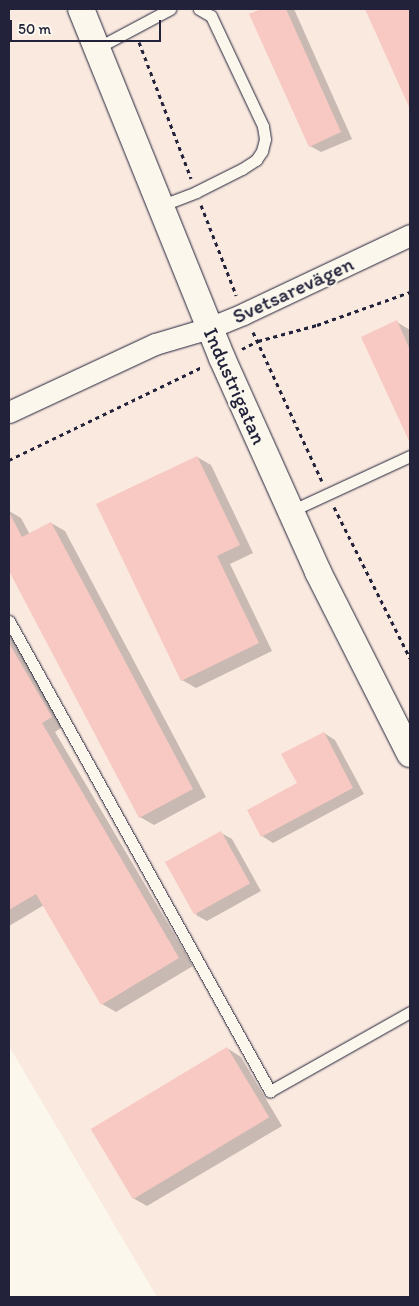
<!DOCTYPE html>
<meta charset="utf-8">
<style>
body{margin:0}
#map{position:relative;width:419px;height:1306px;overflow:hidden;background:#fbf7ec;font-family:Itim,sans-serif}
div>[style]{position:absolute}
.built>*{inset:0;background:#fae9df}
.shadow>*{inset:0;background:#0003}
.building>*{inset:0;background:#f8c8c2;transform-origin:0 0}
.path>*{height:3px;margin-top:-1.5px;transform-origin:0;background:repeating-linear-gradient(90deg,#22223b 0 4px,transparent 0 8px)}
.roads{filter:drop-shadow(0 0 1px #22223b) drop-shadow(0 0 1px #22223b)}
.service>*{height:11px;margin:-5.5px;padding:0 5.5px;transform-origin:5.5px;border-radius:5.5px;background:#fbf7ec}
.minor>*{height:21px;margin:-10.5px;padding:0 10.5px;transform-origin:10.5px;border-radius:10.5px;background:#fbf7ec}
.tertiary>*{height:26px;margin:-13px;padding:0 13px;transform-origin:13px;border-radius:13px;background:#fbf7ec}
span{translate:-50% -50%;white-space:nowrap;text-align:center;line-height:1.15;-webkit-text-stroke:4px #fbf7ec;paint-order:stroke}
.street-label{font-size:21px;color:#22223b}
.frame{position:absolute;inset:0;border:10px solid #22223b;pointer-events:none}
.scale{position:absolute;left:10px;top:20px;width:151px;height:22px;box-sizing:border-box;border:2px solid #22223b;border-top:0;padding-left:6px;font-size:15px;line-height:18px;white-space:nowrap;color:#22223b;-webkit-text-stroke:4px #fbf7ec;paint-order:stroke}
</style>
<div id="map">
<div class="built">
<div style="clip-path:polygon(9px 9px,410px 9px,410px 1297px,157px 1297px,9px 1046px)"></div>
</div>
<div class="shadow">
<div style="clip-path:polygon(264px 9px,294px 9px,352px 139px,321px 152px,310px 146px,251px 14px)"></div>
<div style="clip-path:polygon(366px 9px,410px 9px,410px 102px,408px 101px)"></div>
<div style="clip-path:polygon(397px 322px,410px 330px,410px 435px,407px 434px)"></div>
<div style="clip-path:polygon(197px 457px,211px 465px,253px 553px,230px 564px,272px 651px,196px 688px,182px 680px)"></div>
<div style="clip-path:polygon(9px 511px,21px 518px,30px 535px,51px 523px,65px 531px,206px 797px,154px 825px,140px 817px,9px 568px)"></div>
<div style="clip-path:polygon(9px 630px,65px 725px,55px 732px,193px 966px,116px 1012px,102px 1004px,44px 905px,9px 926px)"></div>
<div style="clip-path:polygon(324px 733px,335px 740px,364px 794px,273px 843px,262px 836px,298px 784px)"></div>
<div style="clip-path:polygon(221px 833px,232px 839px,261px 891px,207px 921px,196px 915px)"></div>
<div style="clip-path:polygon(227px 1048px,241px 1057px,282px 1126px,147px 1206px,133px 1198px)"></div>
</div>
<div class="building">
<div style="clip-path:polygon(261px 9px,286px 9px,341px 132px,309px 147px,249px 14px)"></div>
<div style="clip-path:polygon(365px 9px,410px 9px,410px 109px)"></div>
<div style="clip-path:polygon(397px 320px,410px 350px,410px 443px,361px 337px)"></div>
<div style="clip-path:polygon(197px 456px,240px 545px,217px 556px,259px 643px,181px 681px,96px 504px)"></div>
<div style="clip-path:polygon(9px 512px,22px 537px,51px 522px,193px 789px,139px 818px,9px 571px)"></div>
<div style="clip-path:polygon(9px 643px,52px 717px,42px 723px,179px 958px,101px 1005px,36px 894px,9px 910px)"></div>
<div style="clip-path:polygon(324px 732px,353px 788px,261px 837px,247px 810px,297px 783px,281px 754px)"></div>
<div style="left:221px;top:831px;width:60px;height:64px;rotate:61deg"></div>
<div style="left:227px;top:1047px;width:82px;height:159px;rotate:59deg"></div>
</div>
<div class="path">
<div style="left:139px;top:42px;width:146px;rotate:69.1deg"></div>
<div style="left:201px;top:205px;width:97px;rotate:68.7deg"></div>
<div style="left:253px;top:332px;width:164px;rotate:65.2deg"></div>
<div style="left:242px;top:349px;width:18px;rotate:-27deg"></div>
<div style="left:258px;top:341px;width:61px;rotate:-15.2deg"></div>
<div style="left:317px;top:325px;width:99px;rotate:-19.5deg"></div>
<div style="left:9px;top:460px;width:214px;rotate:-25.7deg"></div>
<div style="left:334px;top:507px;width:169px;rotate:63.3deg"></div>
</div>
<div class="roads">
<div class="service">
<div style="left:97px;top:48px;width:83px;rotate:-28.1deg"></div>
<div style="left:160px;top:206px;width:39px;rotate:-21deg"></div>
<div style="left:196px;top:192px;width:51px;rotate:-26.6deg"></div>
<div style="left:242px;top:169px;width:17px;rotate:-33deg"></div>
<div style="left:256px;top:160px;width:11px;rotate:-56deg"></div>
<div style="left:262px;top:151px;width:12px;rotate:-76deg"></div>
<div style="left:265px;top:139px;width:13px;rotate:-99deg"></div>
<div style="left:263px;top:126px;width:122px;rotate:-115.3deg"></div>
<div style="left:211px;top:16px;width:14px;rotate:-150deg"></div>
<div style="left:291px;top:511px;width:131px;rotate:-24.8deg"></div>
<div style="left:9px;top:621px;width:538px;rotate:60.96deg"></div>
<div style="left:270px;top:1091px;width:161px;rotate:-29.4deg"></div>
</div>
<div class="minor">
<div style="left:9px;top:412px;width:161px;rotate:-25deg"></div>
<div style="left:155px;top:344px;width:56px;rotate:-16.5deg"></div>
<div style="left:209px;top:328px;width:37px;rotate:-22deg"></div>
<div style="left:243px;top:314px;width:185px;rotate:-25.3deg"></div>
</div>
<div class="tertiary">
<div style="left:81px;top:9px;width:376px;rotate:68deg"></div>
<div style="left:222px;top:358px;width:235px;rotate:65.8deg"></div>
<div style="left:318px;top:572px;width:204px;rotate:63.2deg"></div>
</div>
</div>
<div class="street-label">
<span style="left:293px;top:290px;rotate:-25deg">Svetsarevägen</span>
<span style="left:235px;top:386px;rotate:66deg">Industrigatan</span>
</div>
<div class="frame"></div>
<div class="scale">50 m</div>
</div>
